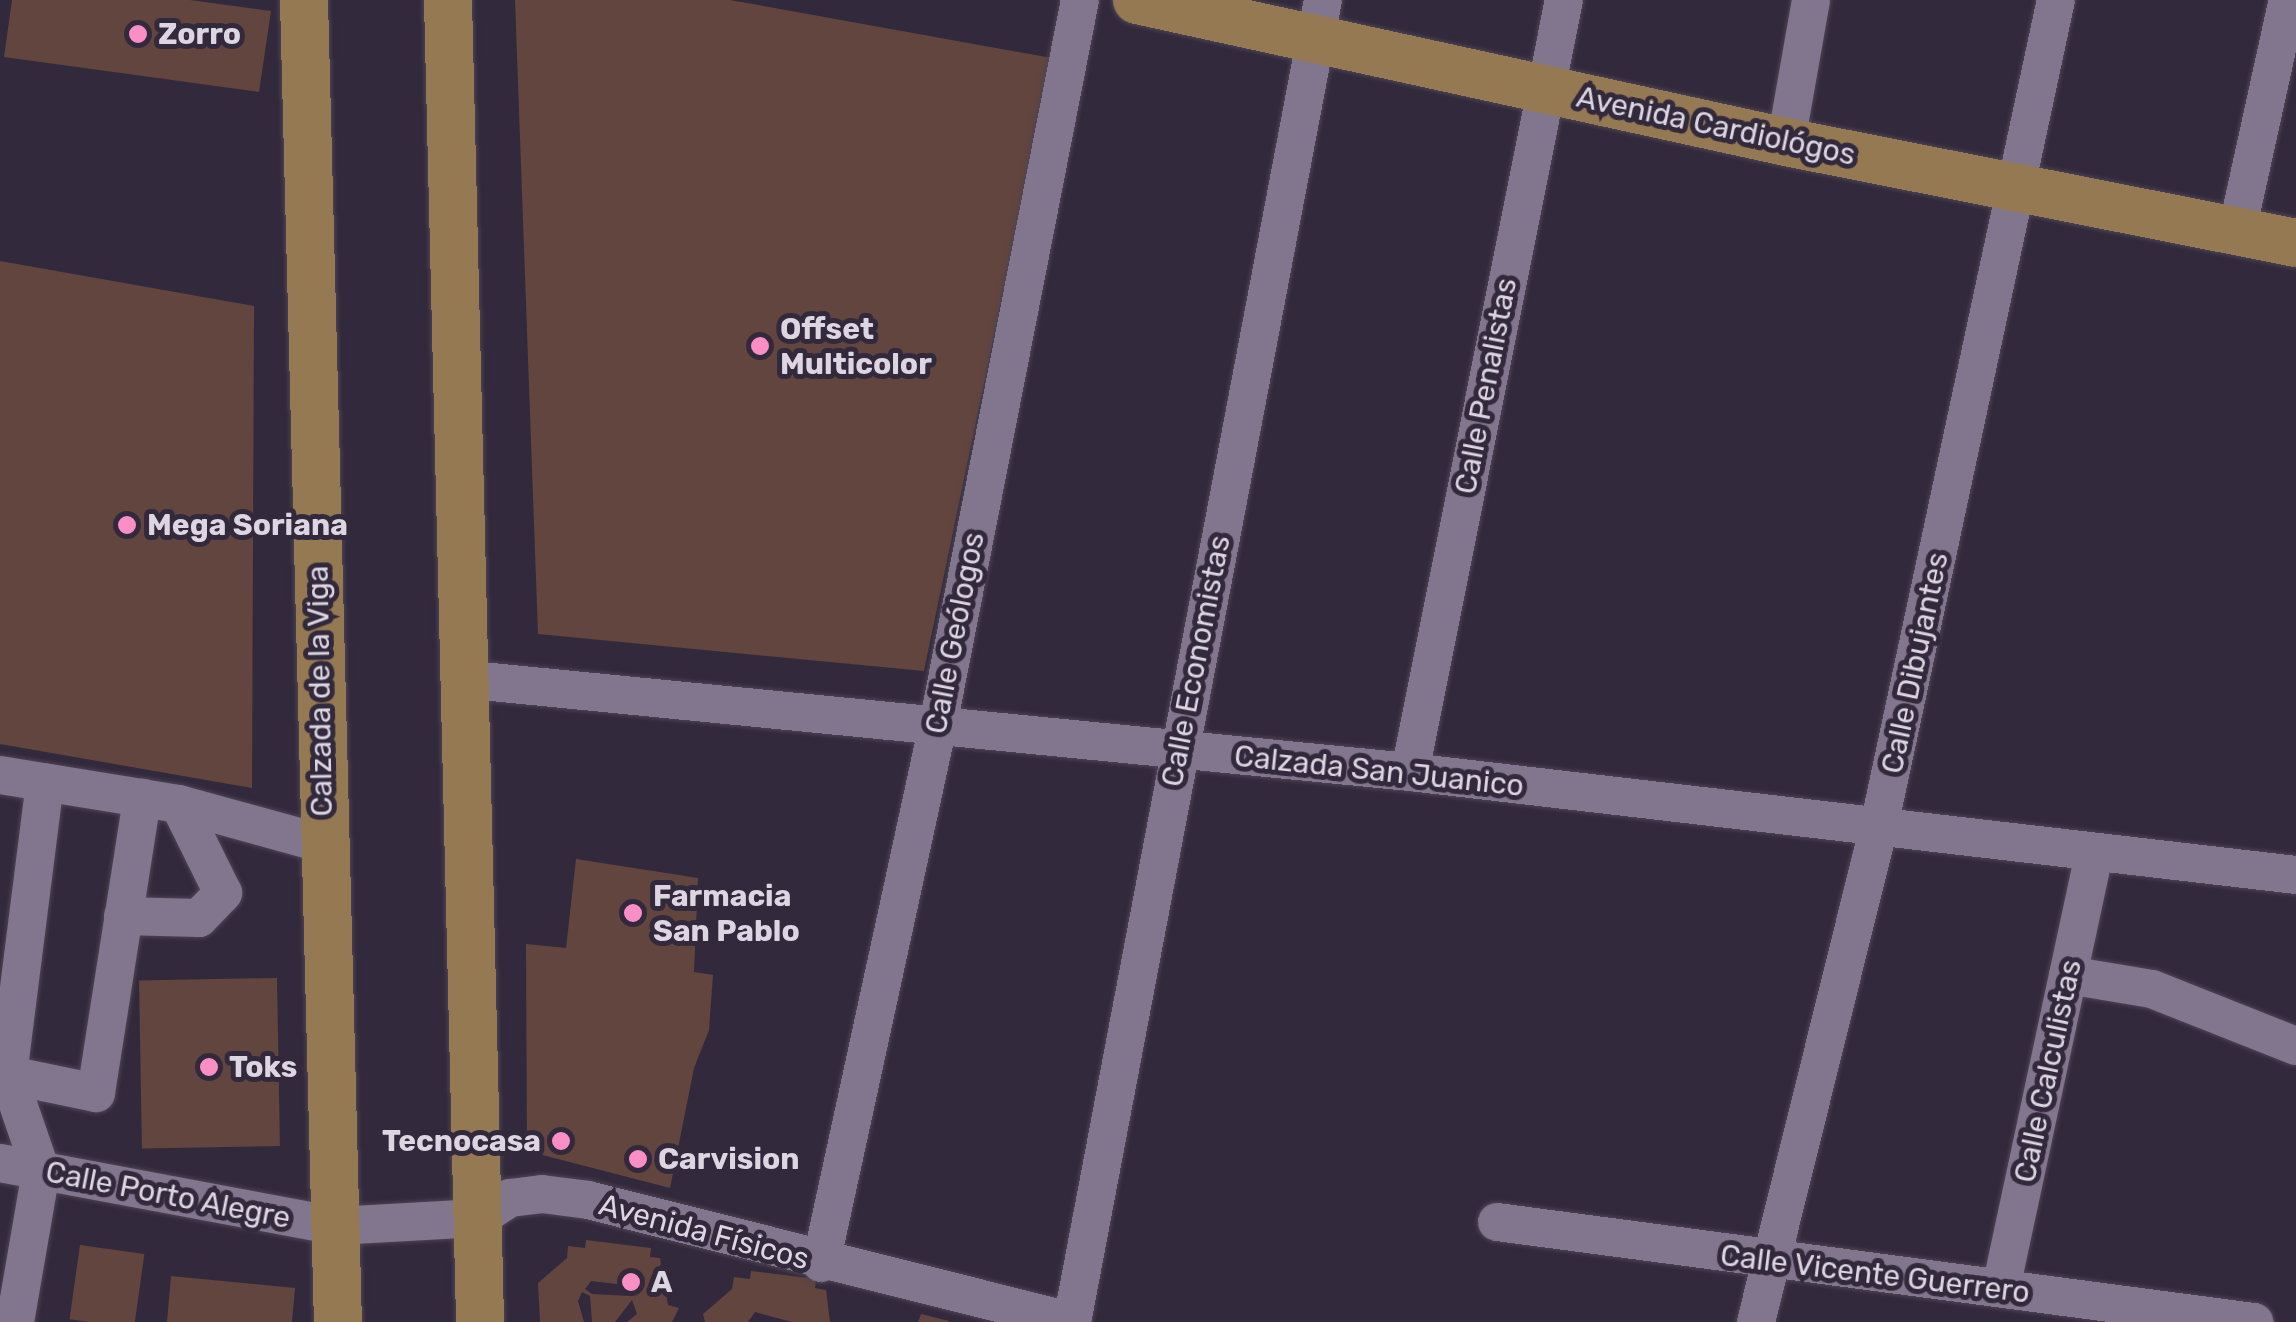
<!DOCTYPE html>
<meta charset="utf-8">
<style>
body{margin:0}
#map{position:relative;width:2296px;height:1322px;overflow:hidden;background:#33293c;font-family:Rubik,sans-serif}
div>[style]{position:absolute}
.building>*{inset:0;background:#62453e;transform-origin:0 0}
.roads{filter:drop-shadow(0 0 2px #4d4455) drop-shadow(0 0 2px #4d4455)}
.minor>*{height:38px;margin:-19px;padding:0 19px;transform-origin:19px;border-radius:19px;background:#81768d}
.major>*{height:48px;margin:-24px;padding:0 24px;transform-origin:24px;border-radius:24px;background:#947952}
.dots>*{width:28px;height:28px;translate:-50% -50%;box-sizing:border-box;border:5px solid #33293c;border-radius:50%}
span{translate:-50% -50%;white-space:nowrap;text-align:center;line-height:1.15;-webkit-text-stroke:10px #33293c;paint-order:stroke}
.poi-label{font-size:30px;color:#dcd6e3;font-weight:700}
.left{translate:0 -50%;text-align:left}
.right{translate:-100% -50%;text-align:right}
.street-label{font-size:30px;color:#dcd6e3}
</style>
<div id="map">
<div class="building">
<div style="clip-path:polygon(12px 0,190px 0,271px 11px,259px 92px,4px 57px)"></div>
<div style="clip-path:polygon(515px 0,730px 0,1052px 58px,924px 671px,538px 634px)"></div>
<div style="clip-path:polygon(0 261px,254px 306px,252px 788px,0 744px)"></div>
<div style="clip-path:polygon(576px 859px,698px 878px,694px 972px,713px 975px,709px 1030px,694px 1068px,670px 1188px,527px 1151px,526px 944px,566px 948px)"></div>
<div style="left:277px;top:978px;width:168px;height:138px;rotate:89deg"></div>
<div style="clip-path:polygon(evenodd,586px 1240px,651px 1248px,650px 1257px,660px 1258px,668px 1305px,679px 1308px,672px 1322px,627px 1322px,637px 1314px,632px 1300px,615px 1322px,592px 1322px,590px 1296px,582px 1292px,578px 1301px,584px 1322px,540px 1322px,538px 1283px,567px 1258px,568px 1246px,585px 1248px,586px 1240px,591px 1281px,625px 1285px,630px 1296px,592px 1294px,585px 1289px,591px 1281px)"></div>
<div style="left:80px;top:1245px;width:65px;height:75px;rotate:8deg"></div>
<div style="clip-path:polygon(751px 1271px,816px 1279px,815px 1288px,826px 1290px,830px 1322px,792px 1322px,755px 1312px,748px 1322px,705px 1322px,703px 1314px,732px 1289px,734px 1277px,750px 1279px)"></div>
<div style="clip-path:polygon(171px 1276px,295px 1288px,292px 1322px,167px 1322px)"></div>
<div style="clip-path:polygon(921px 1314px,949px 1321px,948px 1322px,918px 1322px)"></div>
</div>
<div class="roads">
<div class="minor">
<div style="left:1786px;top:142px;width:144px;rotate:-80deg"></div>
<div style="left:2237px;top:231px;width:237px;rotate:-77.6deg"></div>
<div style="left:461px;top:679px;width:954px;rotate:5.6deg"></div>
<div style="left:1410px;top:772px;width:892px;rotate:6.63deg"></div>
<div style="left:1410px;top:772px;width:787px;rotate:-78.72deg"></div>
<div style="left:0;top:775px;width:181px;rotate:9.2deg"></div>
<div style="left:179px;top:804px;width:150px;rotate:15.4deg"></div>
<div style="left:123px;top:916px;width:76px;rotate:1.5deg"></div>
<div style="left:199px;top:918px;width:35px;rotate:-46deg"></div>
<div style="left:223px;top:893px;width:99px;rotate:-116.3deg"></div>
<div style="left:2068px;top:975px;width:85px;rotate:9.5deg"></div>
<div style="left:2152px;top:989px;width:155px;rotate:21.6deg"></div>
<div style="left:0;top:1073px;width:98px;rotate:11.8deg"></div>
<div style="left:96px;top:1093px;width:299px;rotate:-81.1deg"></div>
<div style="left:0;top:1163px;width:342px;rotate:10.6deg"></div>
<div style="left:336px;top:1226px;width:143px;rotate:-3.2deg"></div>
<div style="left:479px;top:1218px;width:37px;rotate:-33deg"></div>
<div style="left:510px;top:1198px;width:32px;rotate:-7deg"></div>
<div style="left:542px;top:1194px;width:46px;rotate:7.4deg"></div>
<div style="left:588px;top:1200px;width:499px;rotate:14.1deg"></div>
<div style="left:1497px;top:1222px;width:764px;rotate:7.53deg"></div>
<div style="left:821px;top:1263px;width:551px;rotate:-77.73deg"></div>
<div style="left:938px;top:725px;width:739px;rotate:-78.92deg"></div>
<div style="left:2001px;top:1288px;width:444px;rotate:-77.9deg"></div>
<div style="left:15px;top:1322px;width:153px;rotate:-80.2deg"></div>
<div style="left:41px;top:1171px;width:102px;rotate:-109deg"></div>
<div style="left:8px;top:1075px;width:295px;rotate:-82.8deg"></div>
<div style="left:1072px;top:1322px;width:1346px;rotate:-79.25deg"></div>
<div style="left:1756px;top:1322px;width:511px;rotate:-76.07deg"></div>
<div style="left:1879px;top:826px;width:845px;rotate:-77.91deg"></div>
</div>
<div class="major">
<div style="left:304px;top:0;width:1322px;rotate:88.53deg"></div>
<div style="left:448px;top:0;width:1322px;rotate:88.61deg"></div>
<div style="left:1137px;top:0;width:664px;rotate:12.34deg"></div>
<div style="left:1786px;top:142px;width:520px;rotate:11.2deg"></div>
</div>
</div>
<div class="dots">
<div style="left:138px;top:34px;background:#fb8fc5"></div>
<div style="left:760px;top:346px;background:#fb8fc5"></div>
<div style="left:127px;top:525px;background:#fb8fc5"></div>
<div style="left:633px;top:913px;background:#fb8fc5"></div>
<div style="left:209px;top:1067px;background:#fb8fc5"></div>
<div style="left:561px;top:1141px;background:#fb8fc5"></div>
<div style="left:638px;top:1159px;background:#fb8fc5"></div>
<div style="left:631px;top:1282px;background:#fb8fc5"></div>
</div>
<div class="poi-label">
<span class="left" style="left:158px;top:34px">Zorro</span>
<span class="left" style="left:780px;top:346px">Offset<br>Multicolor</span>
<span class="left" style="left:147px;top:525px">Mega Soriana</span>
<span class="left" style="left:653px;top:913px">Farmacia<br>San Pablo</span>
<span class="left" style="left:229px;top:1067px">Toks</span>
<span class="right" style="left:541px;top:1141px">Tecnocasa</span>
<span class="left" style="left:658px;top:1159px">Carvision</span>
<span class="left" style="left:651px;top:1282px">A</span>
</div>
<div class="street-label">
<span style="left:1716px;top:126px;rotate:12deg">Avenida Cardiológos</span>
<span style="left:1486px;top:386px;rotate:-79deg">Calle Penalistas</span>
<span style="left:955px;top:633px;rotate:-79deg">Calle Geólogos</span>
<span style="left:1196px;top:661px;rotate:-79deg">Calle Economistas</span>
<span style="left:1915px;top:663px;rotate:-78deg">Calle Dibujantes</span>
<span style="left:320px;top:691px;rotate:-91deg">Calzada de la Viga</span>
<span style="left:1379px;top:771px;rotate:6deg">Calzada San Juanico</span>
<span style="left:2048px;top:1071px;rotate:-78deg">Calle Calculistas</span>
<span style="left:168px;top:1195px;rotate:11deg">Calle Porto Alegre</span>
<span style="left:704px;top:1232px;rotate:15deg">Avenida Físicos</span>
<span style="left:1875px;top:1274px;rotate:7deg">Calle Vicente Guerrero</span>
</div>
</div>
